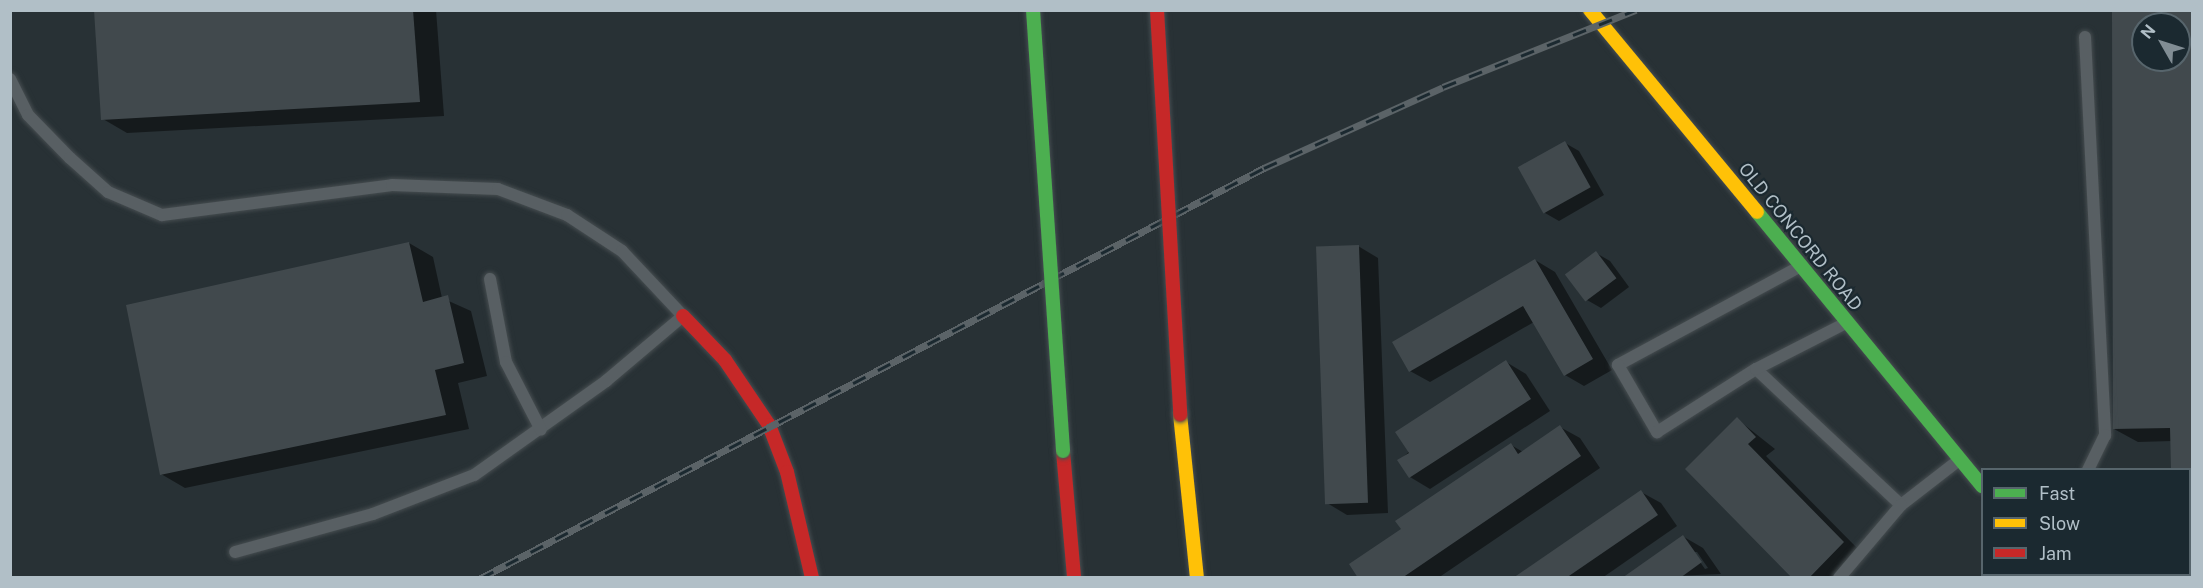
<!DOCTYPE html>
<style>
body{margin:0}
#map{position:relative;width:2203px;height:588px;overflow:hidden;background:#283135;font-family:"Public Sans",sans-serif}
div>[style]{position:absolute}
.shadow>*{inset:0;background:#0007}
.building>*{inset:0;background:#41494d;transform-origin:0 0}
.roads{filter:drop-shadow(0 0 2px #464d50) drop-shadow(0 0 2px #464d50)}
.lane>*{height:12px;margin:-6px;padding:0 6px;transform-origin:6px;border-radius:6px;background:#585f63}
.fast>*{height:14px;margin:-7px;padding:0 7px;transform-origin:7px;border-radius:7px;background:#4caf50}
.slow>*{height:14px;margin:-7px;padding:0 7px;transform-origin:7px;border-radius:7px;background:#ffc107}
.jam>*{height:14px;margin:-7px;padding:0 7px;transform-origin:7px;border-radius:7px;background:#c62828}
.rail>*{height:7px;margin-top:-3.5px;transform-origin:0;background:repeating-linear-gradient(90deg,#1b2930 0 14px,#5b6367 0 28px);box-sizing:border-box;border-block:2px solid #5b6367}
.bridges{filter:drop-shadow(0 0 2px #454d51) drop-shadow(0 0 2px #454d51)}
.fast-bridge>*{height:14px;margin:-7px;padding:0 7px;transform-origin:7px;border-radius:7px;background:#4caf50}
.jam-bridge>*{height:14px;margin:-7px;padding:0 7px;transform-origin:7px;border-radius:7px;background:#c62828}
span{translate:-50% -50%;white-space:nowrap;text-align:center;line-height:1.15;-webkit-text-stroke:4.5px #1b2930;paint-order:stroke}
.street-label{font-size:18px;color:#b1bfc7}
.frame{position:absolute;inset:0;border:12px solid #b1bfc7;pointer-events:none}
.legend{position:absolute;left:1981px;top:468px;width:210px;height:108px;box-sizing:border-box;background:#1b2930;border:2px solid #57656c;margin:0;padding:8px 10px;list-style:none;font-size:18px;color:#b1bfc7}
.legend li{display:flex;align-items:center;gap:12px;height:30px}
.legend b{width:30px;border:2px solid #57656c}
.north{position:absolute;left:2131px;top:12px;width:60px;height:60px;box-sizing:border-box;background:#1b2930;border:2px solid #57656c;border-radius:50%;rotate:309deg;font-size:16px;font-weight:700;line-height:24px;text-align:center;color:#b1bfc7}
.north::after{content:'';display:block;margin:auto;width:21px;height:27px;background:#818d94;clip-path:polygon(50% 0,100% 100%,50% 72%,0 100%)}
</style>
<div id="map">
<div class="shadow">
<div style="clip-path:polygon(96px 10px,436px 10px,444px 116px,127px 133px,103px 119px)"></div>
<div style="clip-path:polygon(evenodd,2113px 10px,2192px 10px,2192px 577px,2188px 574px,2190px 470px,2172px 441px,2138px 442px,2114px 429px,2113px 10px,2143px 24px,2179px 24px,2179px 60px,2143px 60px,2143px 24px)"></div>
<div style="clip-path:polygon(1565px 143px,1579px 151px,1604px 195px,1559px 221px,1545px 213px)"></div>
<div style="clip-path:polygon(409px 243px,433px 257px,442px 298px,471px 311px,487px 376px,458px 383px,469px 429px,185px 488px,161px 474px)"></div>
<div style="clip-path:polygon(1358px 246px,1378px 258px,1388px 513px,1347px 515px,1327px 503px)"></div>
<div style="clip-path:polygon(1596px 253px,1610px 261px,1629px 287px,1601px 308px,1587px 300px)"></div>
<div style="clip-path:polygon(1535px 260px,1555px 272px,1612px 370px,1584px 386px,1565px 375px,1534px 322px,1430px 382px,1410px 371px)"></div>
<div style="clip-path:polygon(1506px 362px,1526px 374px,1550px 411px,1430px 489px,1410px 477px,1399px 461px)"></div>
<div style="clip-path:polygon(1737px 419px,1775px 449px,1766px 456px,1863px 554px,1840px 578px,1794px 578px)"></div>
<div style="clip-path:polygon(1560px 427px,1580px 438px,1600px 468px,1438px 578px,1360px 578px,1403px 530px,1511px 445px,1523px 452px)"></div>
<div style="clip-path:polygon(1641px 492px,1661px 503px,1677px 526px,1602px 578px,1515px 578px)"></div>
<div style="clip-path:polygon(evenodd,1684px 537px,1703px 548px,1721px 574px,1625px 578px,1684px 537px,1693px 552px,1697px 552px,1708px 568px,1705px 569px,1693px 552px)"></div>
</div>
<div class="building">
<div style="clip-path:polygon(94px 10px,413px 10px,420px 102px,101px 120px)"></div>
<div style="clip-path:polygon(evenodd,2112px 10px,2192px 10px,2192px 567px,2190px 470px,2171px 470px,2170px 428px,2113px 429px,2112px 10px,2143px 24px,2179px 24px,2179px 60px,2143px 60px,2143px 24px)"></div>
<div style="left:1565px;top:141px;width:53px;height:54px;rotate:61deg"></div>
<div style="clip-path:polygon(409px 242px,423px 302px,448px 295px,464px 363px,435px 370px,446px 415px,160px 475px,126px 305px)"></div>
<div style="left:1359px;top:245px;width:258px;height:43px;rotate:88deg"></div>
<div style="left:1596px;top:251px;width:34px;height:39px;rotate:53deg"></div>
<div style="clip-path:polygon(1535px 259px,1593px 359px,1564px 376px,1523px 306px,1409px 372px,1392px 342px)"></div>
<div style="clip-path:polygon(1506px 360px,1531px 399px,1409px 478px,1397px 460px,1409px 453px,1395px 432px)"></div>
<div style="clip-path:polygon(1737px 417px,1756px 437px,1748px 444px,1844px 542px,1809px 578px,1792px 578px,1685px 469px)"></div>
<div style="clip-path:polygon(1560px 425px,1581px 456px,1402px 578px,1358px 578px,1349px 564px,1401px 529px,1395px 521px,1511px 443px,1518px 454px)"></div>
<div style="clip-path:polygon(1641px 490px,1658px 515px,1566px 578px,1513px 578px)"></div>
<div style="clip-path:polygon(1683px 535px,1702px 562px,1680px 578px,1622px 578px)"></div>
</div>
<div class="roads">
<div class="lane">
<div style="left:2085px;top:37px;width:399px;rotate:87.1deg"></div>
<div style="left:2105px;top:435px;width:39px;rotate:116deg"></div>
<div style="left:10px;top:79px;width:40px;rotate:63.4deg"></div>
<div style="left:28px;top:115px;width:60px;rotate:45.7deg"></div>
<div style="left:70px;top:158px;width:51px;rotate:41.8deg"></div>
<div style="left:108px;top:192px;width:59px;rotate:23.1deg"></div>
<div style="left:162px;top:215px;width:232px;rotate:-7.4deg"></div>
<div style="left:392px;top:185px;width:106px;rotate:2.2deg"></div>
<div style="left:498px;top:189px;width:74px;rotate:20.6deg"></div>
<div style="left:567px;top:215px;width:66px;rotate:33.2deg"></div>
<div style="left:622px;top:251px;width:89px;rotate:46.8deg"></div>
<div style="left:683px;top:316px;width:101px;rotate:139.8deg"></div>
<div style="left:606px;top:381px;width:162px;rotate:144.5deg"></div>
<div style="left:474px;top:475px;width:108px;rotate:158.9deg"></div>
<div style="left:373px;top:514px;width:143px;rotate:164.6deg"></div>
<div style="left:1799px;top:267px;width:206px;rotate:151.6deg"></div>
<div style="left:1618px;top:365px;width:78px;rotate:59.8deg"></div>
<div style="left:1657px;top:432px;width:117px;rotate:-32.5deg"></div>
<div style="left:1756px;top:369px;width:199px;rotate:43.2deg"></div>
<div style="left:1901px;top:505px;width:73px;rotate:-37.8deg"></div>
<div style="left:490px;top:279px;width:85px;rotate:79.1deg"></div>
<div style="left:506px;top:362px;width:76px;rotate:62.8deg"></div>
<div style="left:1756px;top:369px;width:101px;rotate:-27.1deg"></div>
<div style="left:1839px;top:578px;width:96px;rotate:-49.7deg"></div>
</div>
<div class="fast">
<div style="left:1757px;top:212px;width:355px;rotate:50.6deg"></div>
</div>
<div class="slow">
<div style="left:1590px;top:10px;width:262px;rotate:50.4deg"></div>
<div style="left:1180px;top:414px;width:165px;rotate:84.1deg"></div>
<div style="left:2061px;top:574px;width:4px;rotate:63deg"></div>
</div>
<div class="jam">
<div style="left:683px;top:316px;width:61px;rotate:46.3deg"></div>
<div style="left:725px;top:360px;width:78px;rotate:55.9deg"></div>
<div style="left:769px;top:425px;width:50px;rotate:69deg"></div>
<div style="left:787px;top:472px;width:109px;rotate:76.7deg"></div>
<div style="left:1063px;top:451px;width:127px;rotate:85deg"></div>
</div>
</div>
<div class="rail">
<div style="left:481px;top:578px;width:884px;rotate:-27.64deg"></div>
<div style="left:1264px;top:168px;width:196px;rotate:-24.3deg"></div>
<div style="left:1443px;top:87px;width:208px;rotate:-21.8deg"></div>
</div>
<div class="bridges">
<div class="fast-bridge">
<div style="left:1033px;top:10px;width:442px;rotate:86.1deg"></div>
</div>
<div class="jam-bridge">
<div style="left:1157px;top:10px;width:405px;rotate:86.7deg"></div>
</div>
</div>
<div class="street-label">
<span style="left:1800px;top:237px;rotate:51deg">OLD CONCORD ROAD</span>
</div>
<div class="frame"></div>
<ul class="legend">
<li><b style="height:8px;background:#4caf50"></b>Fast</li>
<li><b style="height:8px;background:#ffc107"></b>Slow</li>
<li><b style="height:8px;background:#c62828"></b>Jam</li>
</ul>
<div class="north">N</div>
</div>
